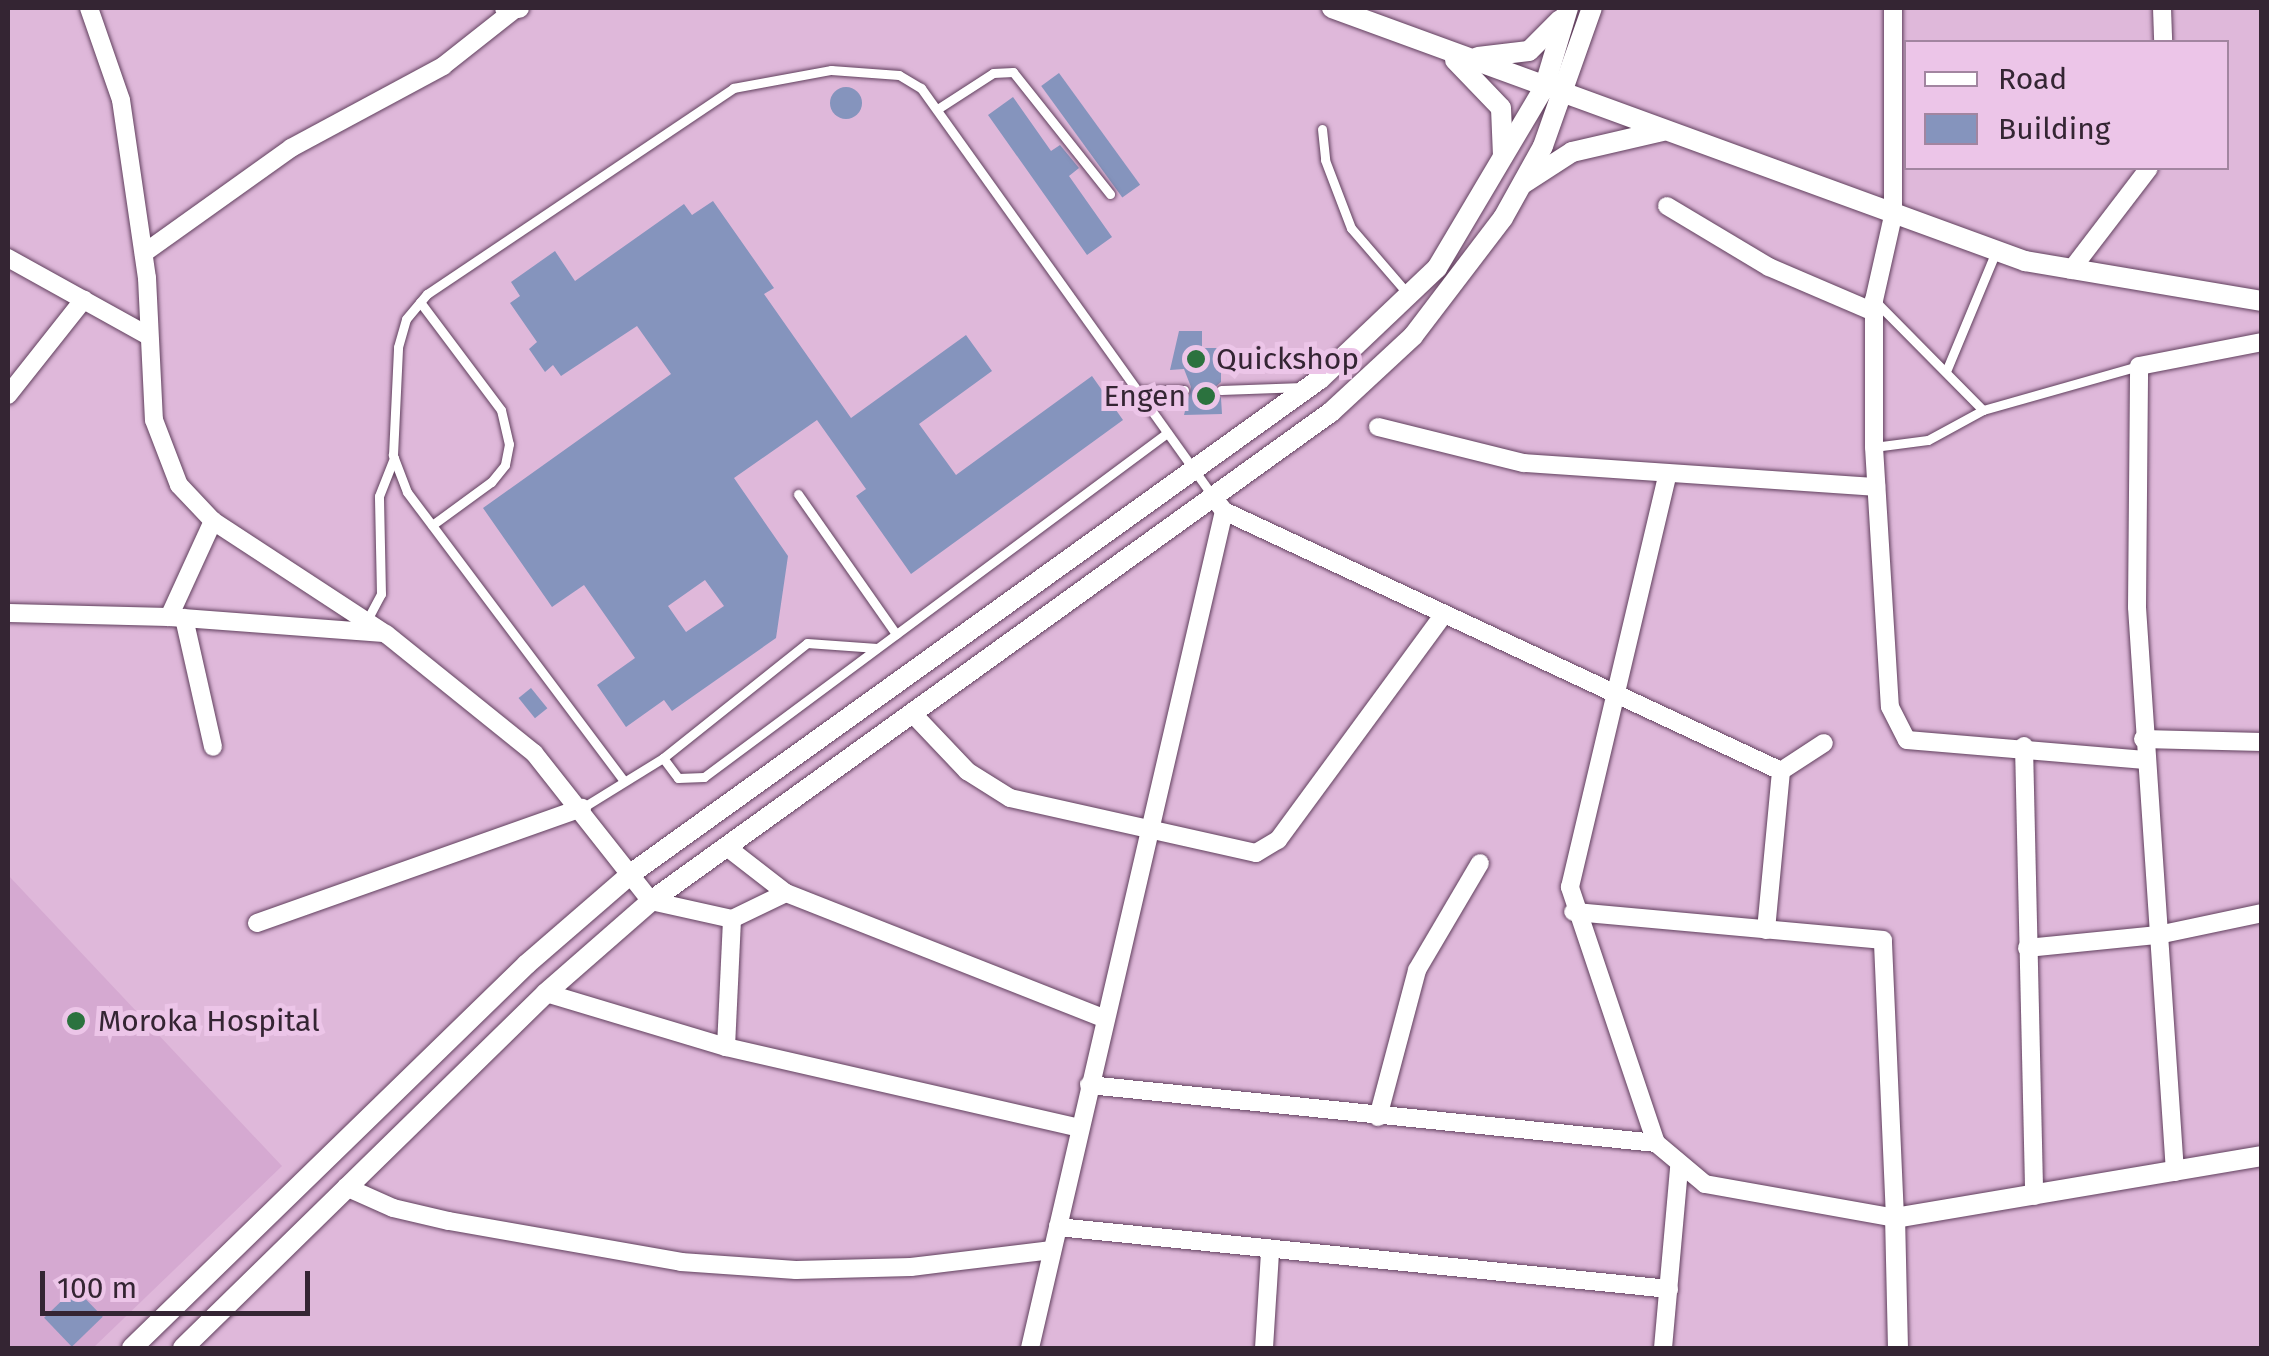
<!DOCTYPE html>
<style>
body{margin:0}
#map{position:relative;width:2269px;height:1356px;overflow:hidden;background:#dfb8da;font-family:"Fira Sans",sans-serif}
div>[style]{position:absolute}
.built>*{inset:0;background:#d5a9d1}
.building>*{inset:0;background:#8594bd;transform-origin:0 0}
.round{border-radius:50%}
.roads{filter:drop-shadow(0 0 2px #61405e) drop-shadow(0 0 2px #61405e)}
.service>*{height:9px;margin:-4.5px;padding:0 4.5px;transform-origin:4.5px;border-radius:4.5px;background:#fff}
.minor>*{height:18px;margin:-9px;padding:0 9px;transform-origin:9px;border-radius:9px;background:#fff}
.tertiary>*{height:20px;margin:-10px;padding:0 10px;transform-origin:10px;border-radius:10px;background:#fff}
.dots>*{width:28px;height:28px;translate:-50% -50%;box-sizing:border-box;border:5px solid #ecc5e8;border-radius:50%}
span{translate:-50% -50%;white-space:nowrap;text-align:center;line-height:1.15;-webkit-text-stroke:10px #ecc5e8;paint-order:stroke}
.poi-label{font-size:30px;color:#342533}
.left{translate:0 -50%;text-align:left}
.right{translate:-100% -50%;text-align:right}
.frame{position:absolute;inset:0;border:10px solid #342533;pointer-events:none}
.legend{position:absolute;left:1904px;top:40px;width:325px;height:130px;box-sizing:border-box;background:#ecc5e8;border:2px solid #a285a0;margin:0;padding:12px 18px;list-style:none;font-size:30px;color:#342533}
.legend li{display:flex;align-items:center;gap:20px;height:50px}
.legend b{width:50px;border:2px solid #a285a0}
.scale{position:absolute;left:40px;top:1271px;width:270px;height:45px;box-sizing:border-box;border:5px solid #342533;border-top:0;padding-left:12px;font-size:30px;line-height:35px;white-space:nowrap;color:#342533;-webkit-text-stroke:8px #ecc5e8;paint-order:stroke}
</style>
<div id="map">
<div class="built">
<div style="clip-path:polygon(8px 875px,282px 1166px,93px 1348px,8px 1348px)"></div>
</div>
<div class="building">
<div style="left:1059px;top:73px;width:138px;height:22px;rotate:54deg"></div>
<div class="round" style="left:830px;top:87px;width:32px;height:32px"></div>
<div style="clip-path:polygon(1013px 97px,1051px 151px,1060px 145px,1079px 168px,1069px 176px,1112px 237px,1087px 255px,988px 115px)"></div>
<div style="clip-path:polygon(evenodd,713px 201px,774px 288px,764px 294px,851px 418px,966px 335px,992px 371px,919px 424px,956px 475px,1092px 376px,1123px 420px,911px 574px,856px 496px,866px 489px,817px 420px,734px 478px,788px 556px,776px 638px,672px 711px,664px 700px,626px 727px,597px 685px,635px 658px,584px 585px,552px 607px,483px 508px,671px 374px,637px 326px,561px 376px,553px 365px,545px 372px,529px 349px,537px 342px,510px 303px,520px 296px,511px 282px,555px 251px,575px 281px,684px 204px,692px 215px,713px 201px,705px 580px,724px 606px,686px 632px,668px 606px,705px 580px)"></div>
<div style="clip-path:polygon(1179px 331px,1202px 331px,1202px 348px,1221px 348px,1221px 382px,1213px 389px,1221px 398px,1222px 414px,1184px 415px,1191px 387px,1184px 369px,1170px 370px)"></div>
<div style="left:531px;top:688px;width:26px;height:16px;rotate:51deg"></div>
<div style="left:75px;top:1288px;width:40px;height:43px;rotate:46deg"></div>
</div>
<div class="roads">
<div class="service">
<div style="left:939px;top:108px;width:64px;rotate:-32.9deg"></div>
<div style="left:993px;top:73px;width:20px;rotate:-3deg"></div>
<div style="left:1013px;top:72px;width:156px;rotate:51.5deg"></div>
<div style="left:1322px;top:129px;width:31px;rotate:84deg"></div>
<div style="left:1325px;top:160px;width:73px;rotate:69.1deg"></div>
<div style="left:1351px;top:228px;width:87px;rotate:49.2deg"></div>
<div style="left:420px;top:302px;width:135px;rotate:53.1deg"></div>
<div style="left:501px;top:410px;width:35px;rotate:77deg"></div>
<div style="left:509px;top:444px;width:21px;rotate:101deg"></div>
<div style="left:505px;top:465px;width:22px;rotate:129deg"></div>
<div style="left:491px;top:482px;width:73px;rotate:143.9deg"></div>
<div style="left:1876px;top:302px;width:152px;rotate:45.3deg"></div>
<div style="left:1947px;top:369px;width:128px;rotate:-67.4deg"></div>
<div style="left:1221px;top:390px;width:82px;rotate:-2.1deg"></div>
<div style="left:1135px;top:391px;width:49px;rotate:-1.2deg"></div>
<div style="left:1874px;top:447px;width:54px;rotate:-7.4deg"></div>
<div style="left:1928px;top:440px;width:63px;rotate:-28.6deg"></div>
<div style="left:1983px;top:410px;width:162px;rotate:-15.8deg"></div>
<div style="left:798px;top:494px;width:171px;rotate:55deg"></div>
<div style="left:366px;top:622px;width:32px;rotate:-62deg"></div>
<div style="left:381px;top:594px;width:98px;rotate:-91.2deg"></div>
<div style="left:379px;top:496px;width:41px;rotate:-68.5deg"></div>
<div style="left:663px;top:758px;width:25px;rotate:53deg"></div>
<div style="left:678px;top:778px;width:26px;rotate:-2deg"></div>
<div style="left:704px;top:777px;width:577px;rotate:-36.61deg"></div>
<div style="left:624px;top:781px;width:361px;rotate:-126.9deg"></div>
<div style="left:407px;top:492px;width:40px;rotate:-111deg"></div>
<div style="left:393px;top:455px;width:108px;rotate:-87.3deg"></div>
<div style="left:398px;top:347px;width:29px;rotate:-74deg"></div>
<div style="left:406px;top:319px;width:33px;rotate:-50deg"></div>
<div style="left:427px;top:294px;width:369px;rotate:-33.9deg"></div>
<div style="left:733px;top:88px;width:100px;rotate:-10.4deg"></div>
<div style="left:831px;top:70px;width:68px;rotate:4.2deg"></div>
<div style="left:899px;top:75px;width:26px;rotate:31deg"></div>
<div style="left:921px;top:88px;width:500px;rotate:54.44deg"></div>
<div style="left:582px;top:808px;width:95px;rotate:-31.7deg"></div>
<div style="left:663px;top:758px;width:184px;rotate:-38.6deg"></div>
<div style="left:807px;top:643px;width:70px;rotate:4.1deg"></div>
</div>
<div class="minor">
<div style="left:89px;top:8px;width:97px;rotate:70.8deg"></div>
<div style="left:121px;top:100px;width:180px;rotate:81.7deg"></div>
<div style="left:147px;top:278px;width:142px;rotate:87.2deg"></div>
<div style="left:154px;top:420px;width:70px;rotate:69deg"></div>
<div style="left:179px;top:485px;width:50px;rotate:46.6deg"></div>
<div style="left:213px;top:521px;width:207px;rotate:33.2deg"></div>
<div style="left:386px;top:634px;width:190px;rotate:38.8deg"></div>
<div style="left:534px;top:753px;width:189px;rotate:51.7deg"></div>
<div style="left:651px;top:901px;width:83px;rotate:12.5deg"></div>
<div style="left:732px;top:919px;width:60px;rotate:-25.7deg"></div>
<div style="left:1893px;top:8px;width:208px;rotate:90deg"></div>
<div style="left:1893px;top:216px;width:86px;rotate:102.7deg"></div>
<div style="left:1874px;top:300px;width:147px;rotate:90deg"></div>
<div style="left:1874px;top:447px;width:260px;rotate:86.5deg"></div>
<div style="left:1890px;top:707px;width:37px;rotate:63deg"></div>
<div style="left:1907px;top:740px;width:239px;rotate:4.8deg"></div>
<div style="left:2162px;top:8px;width:34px;rotate:88deg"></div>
<div style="left:1667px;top:206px;width:119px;rotate:30.9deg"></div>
<div style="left:1769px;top:267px;width:114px;rotate:23.2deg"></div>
<div style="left:144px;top:253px;width:181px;rotate:-35.5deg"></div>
<div style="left:291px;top:148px;width:173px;rotate:-28.3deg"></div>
<div style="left:443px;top:66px;width:90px;rotate:-38.3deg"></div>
<div style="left:8px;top:258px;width:161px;rotate:29deg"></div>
<div style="left:2071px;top:270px;width:128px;rotate:-52.6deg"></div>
<div style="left:8px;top:395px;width:122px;rotate:-51.6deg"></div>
<div style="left:1378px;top:427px;width:150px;rotate:13.9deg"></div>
<div style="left:1524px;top:463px;width:353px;rotate:3.9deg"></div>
<div style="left:1224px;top:511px;width:615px;rotate:25.02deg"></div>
<div style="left:8px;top:613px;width:161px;rotate:1.4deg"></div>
<div style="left:169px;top:617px;width:106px;rotate:-65.4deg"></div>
<div style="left:169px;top:617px;width:213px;rotate:4.3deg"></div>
<div style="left:184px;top:618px;width:132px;rotate:77.3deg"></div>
<div style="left:913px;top:714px;width:79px;rotate:46.5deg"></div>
<div style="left:967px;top:771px;width:51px;rotate:32.1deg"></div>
<div style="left:1010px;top:798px;width:252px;rotate:12.6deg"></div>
<div style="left:1256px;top:853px;width:26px;rotate:-31deg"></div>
<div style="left:1278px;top:840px;width:279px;rotate:-53.7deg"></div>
<div style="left:2143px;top:739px;width:119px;rotate:1.4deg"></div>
<div style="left:2024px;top:746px;width:450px;rotate:88.7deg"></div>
<div style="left:728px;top:848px;width:73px;rotate:37.8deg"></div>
<div style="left:786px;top:893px;width:341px;rotate:21.5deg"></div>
<div style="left:257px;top:923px;width:345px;rotate:-19.5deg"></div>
<div style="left:1766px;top:930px;width:160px;rotate:-84.6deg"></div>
<div style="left:1781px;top:771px;width:51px;rotate:-33.1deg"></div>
<div style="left:2027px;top:948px;width:132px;rotate:-5.7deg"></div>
<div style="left:2158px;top:935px;width:106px;rotate:-11.9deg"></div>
<div style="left:546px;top:993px;width:188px;rotate:16.7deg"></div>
<div style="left:726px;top:1047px;width:363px;rotate:12.9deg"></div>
<div style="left:726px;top:1047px;width:128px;rotate:-87.3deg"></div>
<div style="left:1089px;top:1085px;width:570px;rotate:5.84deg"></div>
<div style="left:1656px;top:1143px;width:64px;rotate:39.9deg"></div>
<div style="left:1705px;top:1184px;width:193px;rotate:10.1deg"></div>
<div style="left:1895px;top:1218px;width:278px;rotate:-92.5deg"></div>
<div style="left:1883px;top:940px;width:311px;rotate:-174.8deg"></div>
<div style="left:1378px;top:1117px;width:152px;rotate:-75.1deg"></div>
<div style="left:1417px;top:970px;width:124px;rotate:-59.5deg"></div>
<div style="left:1656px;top:1143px;width:270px;rotate:-108.6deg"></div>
<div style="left:1570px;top:887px;width:425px;rotate:-76.7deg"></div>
<div style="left:2175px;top:1172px;width:566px;rotate:-93.85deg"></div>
<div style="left:2137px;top:607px;width:241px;rotate:-89.5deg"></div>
<div style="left:2139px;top:366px;width:125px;rotate:-11deg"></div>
<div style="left:346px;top:1187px;width:51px;rotate:24.1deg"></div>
<div style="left:393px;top:1208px;width:57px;rotate:13.1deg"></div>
<div style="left:449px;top:1221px;width:236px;rotate:10deg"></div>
<div style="left:681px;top:1262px;width:115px;rotate:4deg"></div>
<div style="left:796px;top:1270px;width:115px;rotate:-1.5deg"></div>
<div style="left:911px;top:1267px;width:142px;rotate:-6.9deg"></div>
<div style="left:1058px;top:1227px;width:614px;rotate:5.79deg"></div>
<div style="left:1030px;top:1348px;width:859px;rotate:-76.95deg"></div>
<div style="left:1224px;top:511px;width:18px;rotate:-128deg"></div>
<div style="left:1264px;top:1348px;width:95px;rotate:-86.4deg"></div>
<div style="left:1663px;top:1348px;width:182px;rotate:-84.9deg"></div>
</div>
<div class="tertiary">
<div style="left:505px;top:8px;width:14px"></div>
<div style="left:1332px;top:8px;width:738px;rotate:20.06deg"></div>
<div style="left:2025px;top:261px;width:240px;rotate:9.6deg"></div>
<div style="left:1478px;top:57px;width:51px;rotate:-6.7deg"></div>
<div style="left:1529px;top:51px;width:44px;rotate:-45deg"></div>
<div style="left:1455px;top:60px;width:66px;rotate:46.2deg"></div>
<div style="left:1501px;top:108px;width:48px;rotate:87.6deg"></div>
<div style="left:1524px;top:183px;width:57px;rotate:-32.9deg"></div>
<div style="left:1572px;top:152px;width:93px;rotate:-13deg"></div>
<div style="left:132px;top:1348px;width:551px;rotate:-44.19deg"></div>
<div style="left:527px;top:964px;width:139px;rotate:-40.9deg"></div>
<div style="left:632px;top:873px;width:847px;rotate:-35.68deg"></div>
<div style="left:1320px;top:379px;width:161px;rotate:-43.5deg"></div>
<div style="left:1437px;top:268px;width:209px;rotate:-59.3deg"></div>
<div style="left:1544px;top:88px;width:84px;rotate:-73.3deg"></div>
<div style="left:183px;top:1348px;width:508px;rotate:-44.36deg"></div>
<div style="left:546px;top:993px;width:140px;rotate:-41.2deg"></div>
<div style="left:651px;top:901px;width:838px;rotate:-35.72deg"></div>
<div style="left:1331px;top:412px;width:112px;rotate:-42.8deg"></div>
<div style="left:1413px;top:336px;width:148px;rotate:-52.7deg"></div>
<div style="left:1503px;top:218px;width:82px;rotate:-60.9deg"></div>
<div style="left:1543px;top:146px;width:146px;rotate:-70.5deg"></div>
<div style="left:1898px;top:1348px;width:130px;rotate:-91.3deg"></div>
<div style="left:1895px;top:1218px;width:372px;rotate:-9.6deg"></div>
</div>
</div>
<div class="dots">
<div style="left:1196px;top:359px;background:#2b723e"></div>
<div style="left:1206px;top:396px;background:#2b723e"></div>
<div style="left:76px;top:1021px;background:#2b723e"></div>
</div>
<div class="poi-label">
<span class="left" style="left:1216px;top:359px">Quickshop</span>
<span class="right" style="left:1186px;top:396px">Engen</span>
<span class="left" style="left:98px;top:1021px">Moroka Hospital</span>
</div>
<div class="frame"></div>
<ul class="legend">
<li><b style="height:12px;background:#fff"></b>Road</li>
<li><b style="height:28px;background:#8594bd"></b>Building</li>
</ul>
<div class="scale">100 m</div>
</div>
